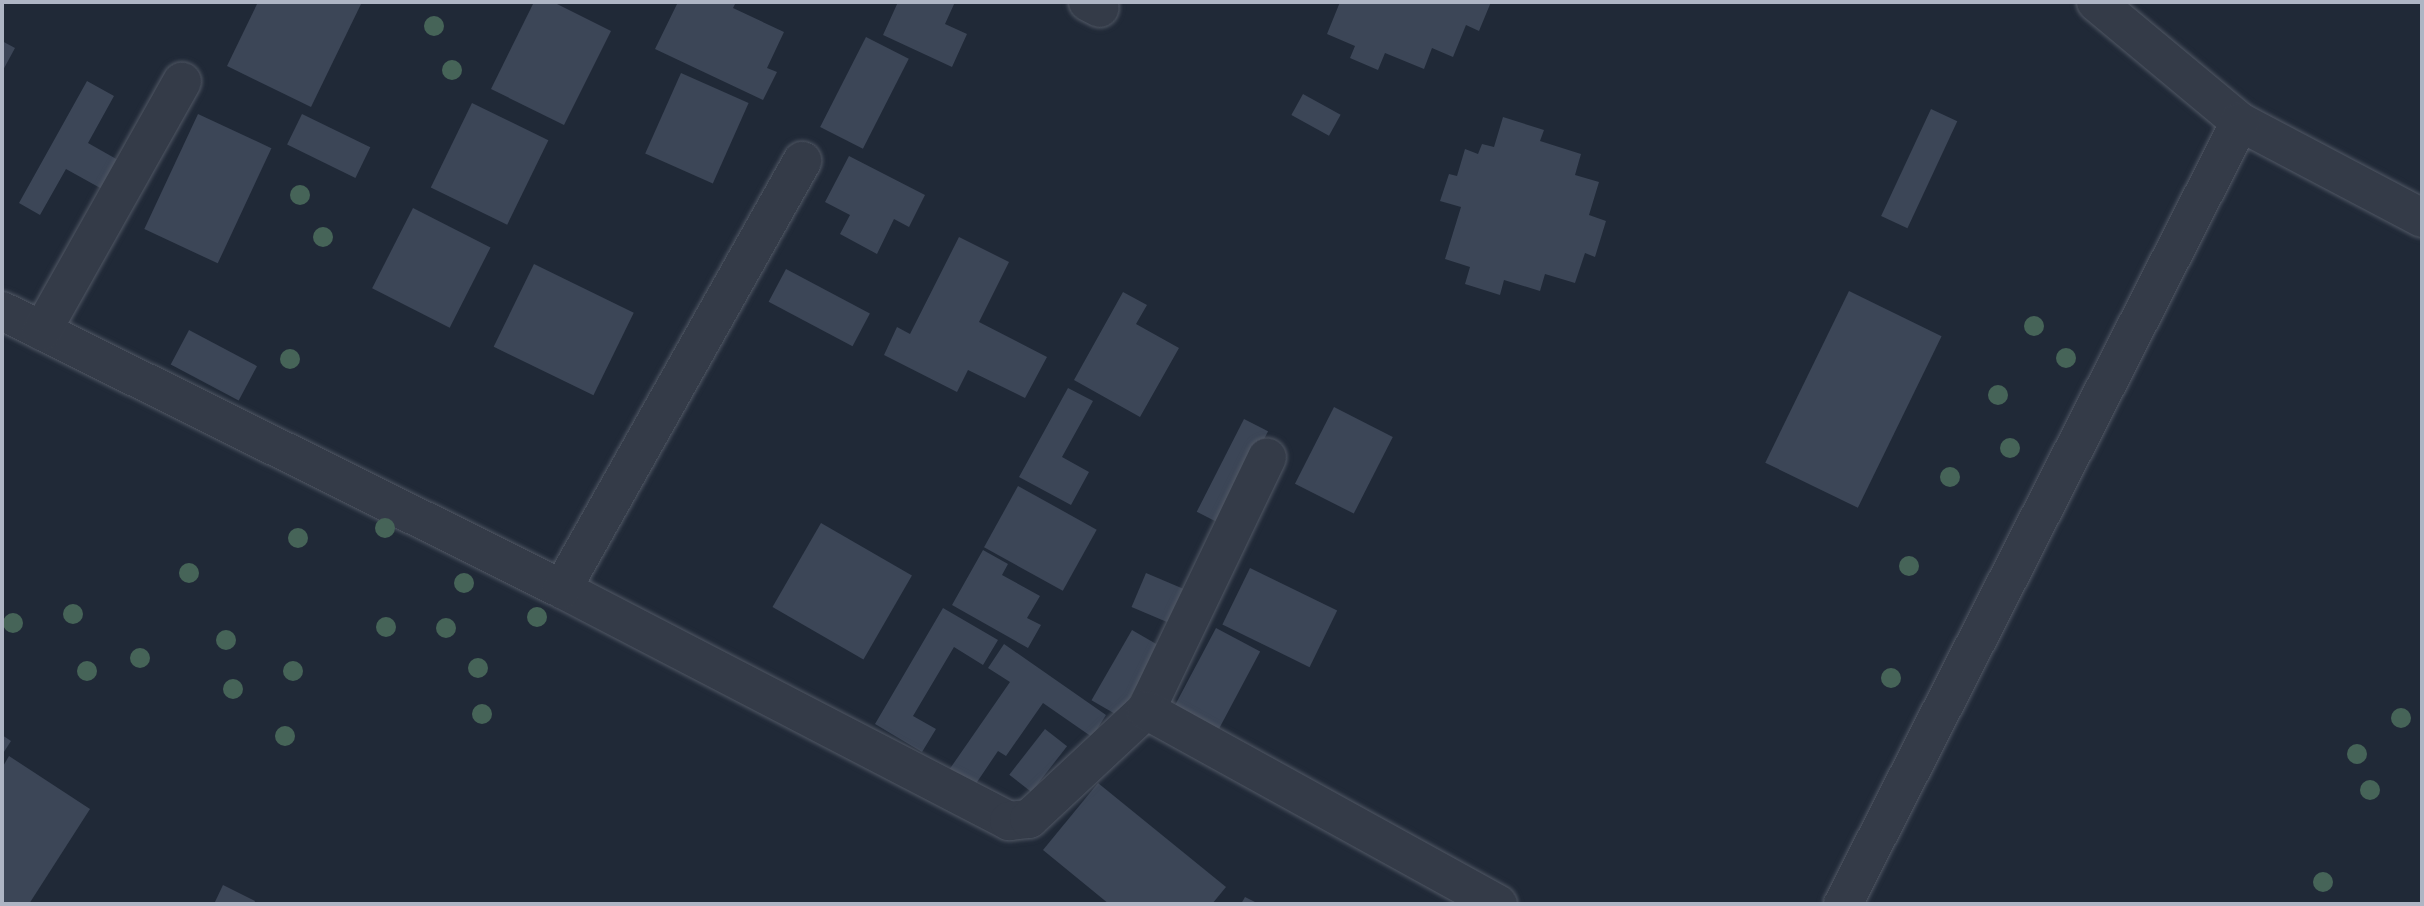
<!DOCTYPE html>
<style>
body{margin:0}
#map{position:relative;width:2424px;height:906px;overflow:hidden;background:#202937;font-family:Lato,sans-serif}
div>[style]{position:absolute}
.building>*{inset:0;background:#3c4657;transform-origin:0 0}
.roads{filter:drop-shadow(0 0 2px #515865) drop-shadow(0 0 2px #515865)}
.minor>*{height:38px;margin:-19px;padding:0 19px;transform-origin:19px;border-radius:19px;background:#343b48}
.trees>*{width:20px;height:20px;margin:-10px;border-radius:50%;background:#466458}
span{translate:-50% -50%;white-space:nowrap;text-align:center;line-height:1.15;-webkit-text-stroke:5px #19202c;paint-order:stroke}
.frame{position:absolute;inset:0;border:4px solid #aeb5c4;pointer-events:none}
</style>
<div id="map">
<div class="building">
<div style="clip-path:polygon(258px 2px,362px 2px,311px 107px,227px 66px)"></div>
<div style="clip-path:polygon(534px 2px,553px 2px,611px 31px,564px 125px,491px 89px)"></div>
<div style="clip-path:polygon(678px 2px,736px 2px,733px 8px,784px 32px,767px 68px,777px 72px,763px 100px,655px 49px)"></div>
<div style="clip-path:polygon(898px 2px,955px 2px,945px 24px,967px 34px,952px 67px,883px 35px)"></div>
<div style="clip-path:polygon(1340px 2px,1491px 2px,1479px 31px,1466px 25px,1453px 57px,1432px 48px,1424px 69px,1385px 53px,1378px 70px,1350px 58px,1355px 46px,1327px 34px)"></div>
<div style="left:866px;top:37px;width:48px;height:101px;rotate:27deg"></div>
<div style="clip-path:polygon(2px 41px,15px 48px,2px 72px)"></div>
<div style="left:681px;top:73px;width:74px;height:88px;rotate:24deg"></div>
<div style="clip-path:polygon(87px 81px,114px 96px,88px 143px,118px 160px,102px 189px,66px 169px,40px 215px,19px 203px)"></div>
<div style="left:1303px;top:94px;width:43px;height:24px;rotate:29deg"></div>
<div style="left:472px;top:103px;width:85px;height:94px;rotate:26deg"></div>
<div style="left:1931px;top:109px;width:29px;height:118px;rotate:25deg"></div>
<div style="left:198px;top:114px;width:81px;height:127px;rotate:25deg"></div>
<div style="left:302px;top:114px;width:76px;height:34px;rotate:26deg"></div>
<div style="clip-path:polygon(1503px 117px,1544px 130px,1540px 141px,1581px 154px,1575px 175px,1599px 182px,1589px 215px,1606px 221px,1595px 257px,1585px 253px,1575px 283px,1545px 274px,1540px 291px,1504px 280px,1500px 295px,1465px 284px,1470px 267px,1445px 259px,1461px 207px,1440px 201px,1449px 174px,1457px 176px,1465px 149px,1478px 154px,1482px 144px,1494px 147px)"></div>
<div style="clip-path:polygon(849px 156px,925px 195px,909px 227px,894px 219px,877px 254px,840px 234px,850px 215px,825px 202px)"></div>
<div style="left:413px;top:208px;width:87px;height:90px;rotate:27deg"></div>
<div style="clip-path:polygon(959px 237px,1009px 262px,979px 322px,1047px 357px,1025px 398px,968px 370px,957px 392px,884px 355px,897px 327px,910px 334px)"></div>
<div style="left:534px;top:264px;width:111px;height:92px;rotate:26deg"></div>
<div style="left:786px;top:269px;width:95px;height:37px;rotate:28deg"></div>
<div style="left:1849px;top:291px;width:103px;height:191px;rotate:26deg"></div>
<div style="clip-path:polygon(1123px 292px,1147px 305px,1136px 324px,1179px 348px,1140px 417px,1074px 380px)"></div>
<div style="left:189px;top:330px;width:77px;height:39px;rotate:28deg"></div>
<div style="clip-path:polygon(1068px 388px,1093px 401px,1062px 457px,1089px 472px,1071px 505px,1019px 477px)"></div>
<div style="left:1334px;top:407px;width:66px;height:86px;rotate:27deg"></div>
<div style="left:1244px;top:419px;width:27px;height:104px;rotate:27deg"></div>
<div style="left:1018px;top:486px;width:90px;height:70px;rotate:29deg"></div>
<div style="left:821px;top:523px;width:105px;height:97px;rotate:30deg"></div>
<div style="clip-path:polygon(983px 550px,1008px 564px,1002px 575px,1040px 596px,1027px 618px,1041px 625px,1028px 648px,952px 605px)"></div>
<div style="left:1250px;top:568px;width:97px;height:63px;rotate:26deg"></div>
<div style="left:1146px;top:573px;width:41px;height:37px;rotate:23deg"></div>
<div style="clip-path:polygon(943px 608px,998px 640px,983px 665px,954px 647px,913px 716px,936px 729px,922px 752px,875px 724px)"></div>
<div style="left:1216px;top:628px;width:50px;height:97px;rotate:28deg"></div>
<div style="left:1132px;top:630px;width:32px;height:81px;rotate:30deg"></div>
<div style="clip-path:polygon(1004px 644px,1106px 715px,1092px 737px,1043px 703px,1006px 756px,998px 751px,973px 788px,949px 770px,1010px 682px,988px 668px)"></div>
<div style="left:1045px;top:729px;width:28px;height:58px;rotate:38deg"></div>
<div style="clip-path:polygon(2px 735px,11px 741px,2px 755px)"></div>
<div style="clip-path:polygon(9px 756px,90px 809px,29px 904px,2px 904px,2px 768px)"></div>
<div style="clip-path:polygon(1098px 783px,1226px 887px,1212px 904px,1109px 904px,1043px 850px)"></div>
<div style="clip-path:polygon(223px 885px,255px 901px,254px 904px,214px 904px)"></div>
<div style="clip-path:polygon(1245px 897px,1259px 904px,1241px 904px)"></div>
</div>
<div class="roads">
<div class="minor">
<div style="left:1088px;top:2px;width:13px;rotate:27deg"></div>
<div style="left:2096px;top:2px;width:187px;rotate:39.8deg"></div>
<div style="left:2240px;top:122px;width:206px;rotate:27.8deg"></div>
<div style="left:2px;top:311px;width:625px;rotate:26.4deg"></div>
<div style="left:562px;top:589px;width:504px;rotate:27.43deg"></div>
<div style="left:1009px;top:821px;width:20px;rotate:-6deg"></div>
<div style="left:1029px;top:819px;width:160px;rotate:-43deg"></div>
<div style="left:1146px;top:710px;width:280px;rotate:-64.4deg"></div>
<div style="left:42px;top:331px;width:286px;rotate:-60.7deg"></div>
<div style="left:562px;top:589px;width:491px;rotate:-60.7deg"></div>
<div style="left:1146px;top:710px;width:402px;rotate:28.9deg"></div>
<div style="left:1843px;top:904px;width:877px;rotate:-63.08deg"></div>
</div>
</div>
<div class="trees">
<div style="left:434px;top:26px"></div>
<div style="left:452px;top:70px"></div>
<div style="left:300px;top:195px"></div>
<div style="left:323px;top:237px"></div>
<div style="left:2034px;top:326px"></div>
<div style="left:2066px;top:358px"></div>
<div style="left:290px;top:359px"></div>
<div style="left:1998px;top:395px"></div>
<div style="left:2010px;top:448px"></div>
<div style="left:1950px;top:477px"></div>
<div style="left:385px;top:528px"></div>
<div style="left:298px;top:538px"></div>
<div style="left:1909px;top:566px"></div>
<div style="left:189px;top:573px"></div>
<div style="left:464px;top:583px"></div>
<div style="left:73px;top:614px"></div>
<div style="left:537px;top:617px"></div>
<div style="left:13px;top:623px"></div>
<div style="left:386px;top:627px"></div>
<div style="left:446px;top:628px"></div>
<div style="left:226px;top:640px"></div>
<div style="left:140px;top:658px"></div>
<div style="left:478px;top:668px"></div>
<div style="left:87px;top:671px"></div>
<div style="left:293px;top:671px"></div>
<div style="left:1891px;top:678px"></div>
<div style="left:233px;top:689px"></div>
<div style="left:482px;top:714px"></div>
<div style="left:2401px;top:718px"></div>
<div style="left:285px;top:736px"></div>
<div style="left:2357px;top:754px"></div>
<div style="left:2370px;top:790px"></div>
<div style="left:2323px;top:882px"></div>
</div>
<div class="frame"></div>
</div>
